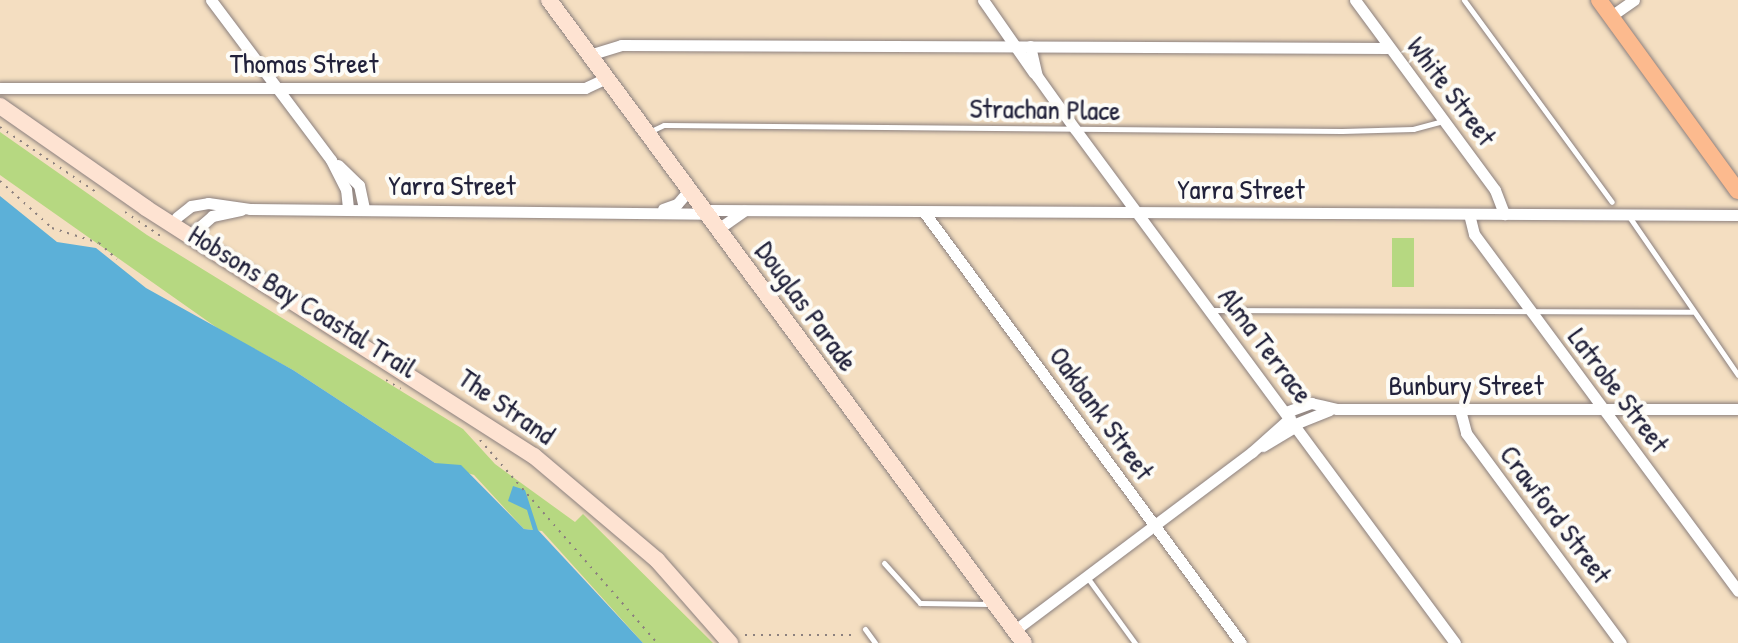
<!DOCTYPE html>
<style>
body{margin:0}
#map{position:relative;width:1738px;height:643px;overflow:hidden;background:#f4dec1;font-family:"Patrick Hand",sans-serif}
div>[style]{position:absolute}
.green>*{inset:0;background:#b6d881;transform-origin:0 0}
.water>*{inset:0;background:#5cb0d8}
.path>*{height:2px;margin-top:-1px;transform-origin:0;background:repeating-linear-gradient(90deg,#8b807e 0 2px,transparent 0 8px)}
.roads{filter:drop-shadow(0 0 2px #8b807e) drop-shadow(0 0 2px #8b807e)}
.lane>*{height:5px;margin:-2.5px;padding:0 2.5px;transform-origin:2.5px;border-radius:2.5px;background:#fff}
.street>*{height:11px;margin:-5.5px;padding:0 5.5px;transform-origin:5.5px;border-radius:5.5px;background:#fff}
.secondary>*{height:16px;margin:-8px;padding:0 8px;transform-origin:8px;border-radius:8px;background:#fee3d2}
.primary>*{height:16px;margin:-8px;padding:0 8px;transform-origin:8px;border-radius:8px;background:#fcba8e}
span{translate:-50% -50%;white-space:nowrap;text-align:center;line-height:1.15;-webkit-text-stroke:8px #fdfcf7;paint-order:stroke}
.street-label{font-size:28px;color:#22223b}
</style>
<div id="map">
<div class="green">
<div style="clip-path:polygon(0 132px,147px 235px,463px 429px,495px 464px,575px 522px,583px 514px,713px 643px,643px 643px,542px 531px,524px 529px,474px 475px,435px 463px,293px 370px,223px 332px,0 175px)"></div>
<div style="left:1392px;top:238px;width:22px;height:49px"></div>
</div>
<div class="water">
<div style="clip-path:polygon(0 196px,57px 242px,96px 248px,146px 288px,293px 370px,435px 463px,461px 465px,524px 529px,533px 530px,527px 510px,508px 501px,513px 486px,525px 490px,538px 530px,643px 643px,0 643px)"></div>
</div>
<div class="path">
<div style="left:0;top:127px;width:116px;rotate:34.1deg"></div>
<div style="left:0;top:181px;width:70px;rotate:42.1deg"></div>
<div style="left:52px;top:228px;width:49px;rotate:17.7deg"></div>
<div style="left:99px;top:243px;width:24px;rotate:42deg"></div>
<div style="left:125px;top:212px;width:45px;rotate:34deg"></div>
<div style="left:386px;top:380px;width:17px;rotate:31deg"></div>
<div style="left:480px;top:440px;width:269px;rotate:48.9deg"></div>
<div style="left:745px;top:635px;width:112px"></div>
</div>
<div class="roads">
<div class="lane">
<div style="left:1464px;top:0;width:250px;rotate:53.8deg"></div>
<div style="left:651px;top:131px;width:14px;rotate:-25deg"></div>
<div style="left:664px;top:125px;width:678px;rotate:0.51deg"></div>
<div style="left:1342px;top:131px;width:71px;rotate:-1.6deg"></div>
<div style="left:1413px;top:129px;width:31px;rotate:-15deg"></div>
<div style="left:1628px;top:215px;width:194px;rotate:55.5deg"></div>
<div style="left:1211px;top:310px;width:481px;rotate:0.2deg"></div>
<div style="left:884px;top:563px;width:54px;rotate:48deg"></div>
<div style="left:920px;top:603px;width:70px;rotate:0.8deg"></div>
<div style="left:1087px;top:577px;width:82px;rotate:54deg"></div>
<div style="left:865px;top:629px;width:17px;rotate:54deg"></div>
</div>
<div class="street">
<div style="left:211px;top:0;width:200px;rotate:53.1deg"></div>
<div style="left:331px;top:160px;width:33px;rotate:63deg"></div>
<div style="left:346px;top:189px;width:19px;rotate:84deg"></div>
<div style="left:983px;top:0;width:89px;rotate:55.1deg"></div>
<div style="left:1355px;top:0;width:236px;rotate:53.6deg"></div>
<div style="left:1495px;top:190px;width:26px;rotate:69deg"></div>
<div style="left:1611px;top:16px;width:28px;rotate:-35deg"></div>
<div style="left:1030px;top:46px;width:31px;rotate:77deg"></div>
<div style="left:1037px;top:76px;width:65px;rotate:54.4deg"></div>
<div style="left:1075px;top:129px;width:639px;rotate:53.52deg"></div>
<div style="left:589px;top:55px;width:34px;rotate:-17deg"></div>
<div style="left:621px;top:45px;width:768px;rotate:0.22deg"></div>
<div style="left:0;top:88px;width:585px"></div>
<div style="left:585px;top:88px;width:23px;rotate:-25deg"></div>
<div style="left:338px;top:165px;width:29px;rotate:44deg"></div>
<div style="left:359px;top:185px;width:24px;rotate:78deg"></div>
<div style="left:663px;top:209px;width:15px;rotate:-20deg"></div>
<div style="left:677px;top:204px;width:18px;rotate:-49deg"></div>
<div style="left:704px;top:210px;width:1034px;rotate:0.28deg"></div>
<div style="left:924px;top:212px;width:535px;rotate:53.67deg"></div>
<div style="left:1469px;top:214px;width:21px;rotate:76deg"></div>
<div style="left:1474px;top:234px;width:444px;rotate:53.5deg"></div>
<div style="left:177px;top:217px;width:18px;rotate:-38deg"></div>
<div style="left:191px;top:206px;width:17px;rotate:-10deg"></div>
<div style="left:208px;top:203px;width:42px;rotate:8.1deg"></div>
<div style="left:250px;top:209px;width:457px;rotate:0.6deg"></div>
<div style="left:718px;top:229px;width:32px;rotate:-35deg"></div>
<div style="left:195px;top:231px;width:23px;rotate:-41deg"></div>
<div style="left:212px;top:216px;width:30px;rotate:-12deg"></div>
<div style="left:1460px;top:410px;width:24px;rotate:75deg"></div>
<div style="left:1466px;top:433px;width:261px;rotate:53.6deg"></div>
<div style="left:1286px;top:412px;width:27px;rotate:-20deg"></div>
<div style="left:1311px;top:403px;width:27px;rotate:13deg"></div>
<div style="left:1337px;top:409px;width:401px"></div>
<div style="left:1295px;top:424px;width:37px;rotate:-22deg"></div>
<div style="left:1263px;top:446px;width:39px;rotate:-31deg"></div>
<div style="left:1015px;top:630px;width:296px;rotate:-36.9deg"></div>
<div style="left:1252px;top:452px;width:51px;rotate:-41.8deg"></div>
</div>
<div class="secondary">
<div style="left:549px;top:0;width:799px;rotate:53.55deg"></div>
<div style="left:0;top:106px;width:178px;rotate:34.9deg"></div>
<div style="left:146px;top:208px;width:460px;rotate:32.6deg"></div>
<div style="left:534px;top:456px;width:161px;rotate:40.2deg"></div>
<div style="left:657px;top:560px;width:111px;rotate:48.7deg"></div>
</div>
<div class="primary">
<div style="left:1599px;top:0;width:236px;rotate:54deg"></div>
</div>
</div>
<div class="street-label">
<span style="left:304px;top:63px">Thomas Street</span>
<span style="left:1452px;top:91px;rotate:53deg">White Street</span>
<span style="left:1045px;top:109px;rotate:1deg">Strachan Place</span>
<span style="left:452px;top:185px">Yarra Street</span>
<span style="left:1241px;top:189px">Yarra Street</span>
<span style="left:303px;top:301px;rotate:32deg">Hobsons Bay Coastal Trail</span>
<span style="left:807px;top:306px;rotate:54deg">Douglas Parade</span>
<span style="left:1266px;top:345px;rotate:53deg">Alma Terrace</span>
<span style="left:1466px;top:385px">Bunbury Street</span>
<span style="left:1619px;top:390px;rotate:53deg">Latrobe Street</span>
<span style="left:507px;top:406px;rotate:35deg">The Strand</span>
<span style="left:1102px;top:413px;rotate:54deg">Oakbank Street</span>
<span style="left:1556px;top:514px;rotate:53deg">Crawford Street</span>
</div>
</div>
